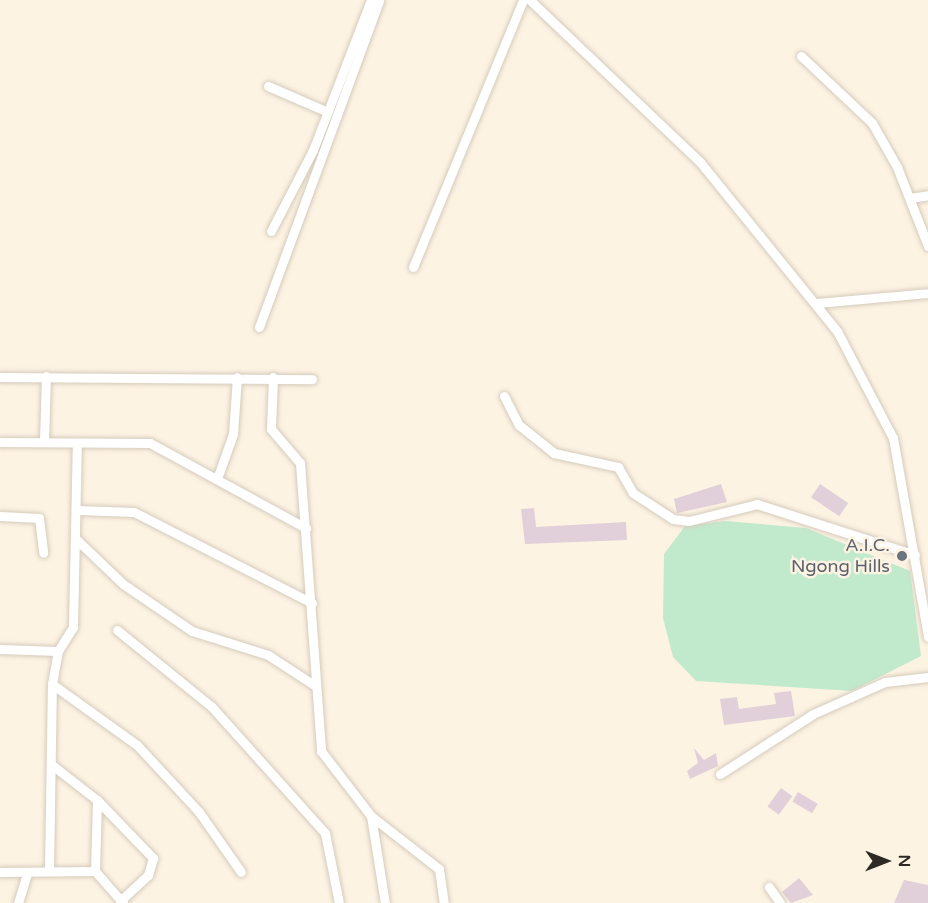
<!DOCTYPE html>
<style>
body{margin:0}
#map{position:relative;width:928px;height:903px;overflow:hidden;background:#fdf3e3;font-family:"Varela Round",sans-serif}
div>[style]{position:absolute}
.green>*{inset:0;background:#c1eacd}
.building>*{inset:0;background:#e1d0d9;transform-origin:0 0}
.roads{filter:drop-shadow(0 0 2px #d5cbbc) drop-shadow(0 0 2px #d5cbbc)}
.street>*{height:9px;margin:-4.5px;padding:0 4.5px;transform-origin:4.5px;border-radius:4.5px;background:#fff}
.dots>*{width:16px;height:16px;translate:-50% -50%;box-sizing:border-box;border:3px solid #fdf3e3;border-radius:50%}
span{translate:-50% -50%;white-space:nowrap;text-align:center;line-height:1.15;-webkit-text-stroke:5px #fdf3e3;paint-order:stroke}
.worship-label{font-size:18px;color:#5b616d}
.right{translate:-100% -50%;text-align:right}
.north{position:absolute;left:856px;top:831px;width:60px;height:60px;-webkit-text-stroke:4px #fdf3e3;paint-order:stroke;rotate:90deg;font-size:16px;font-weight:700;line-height:24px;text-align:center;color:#2d2923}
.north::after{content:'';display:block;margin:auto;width:21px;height:27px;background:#2d2923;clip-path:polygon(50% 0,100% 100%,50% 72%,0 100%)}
</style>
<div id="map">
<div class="green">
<div style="clip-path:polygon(725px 521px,806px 528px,910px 571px,921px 656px,852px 691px,696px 681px,673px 657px,663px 618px,664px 554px,685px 526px)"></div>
</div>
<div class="building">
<div style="clip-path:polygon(721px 484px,727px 502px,677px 513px,674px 499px)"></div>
<div style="left:820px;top:484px;width:34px;height:16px;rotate:34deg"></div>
<div style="clip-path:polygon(534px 508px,536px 527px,626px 522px,627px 540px,525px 544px,521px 509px)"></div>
<div style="clip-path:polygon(791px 691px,795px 716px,724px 725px,720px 699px,737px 697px,739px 709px,776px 704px,774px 693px)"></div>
<div style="clip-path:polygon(694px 748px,704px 760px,716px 753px,718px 766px,690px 779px,687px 771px,698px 763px)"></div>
<div style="left:781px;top:788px;width:14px;height:23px;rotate:36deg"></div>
<div style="left:798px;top:792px;width:23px;height:11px;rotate:31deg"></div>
<div style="clip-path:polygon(799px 878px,813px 895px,791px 903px,782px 892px)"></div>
<div style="clip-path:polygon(904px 880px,928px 885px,928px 903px,894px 903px)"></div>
</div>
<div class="roads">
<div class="street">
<div style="left:530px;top:0;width:235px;rotate:43.6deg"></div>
<div style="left:700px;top:162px;width:218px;rotate:51deg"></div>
<div style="left:837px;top:331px;width:121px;rotate:62.4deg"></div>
<div style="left:893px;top:438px;width:202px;rotate:80deg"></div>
<div style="left:801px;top:56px;width:98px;rotate:43.3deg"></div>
<div style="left:872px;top:123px;width:51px;rotate:60.4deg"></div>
<div style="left:897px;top:167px;width:85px;rotate:68.6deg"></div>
<div style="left:268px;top:86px;width:65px;rotate:23.4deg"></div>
<div style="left:910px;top:198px;width:18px;rotate:-9deg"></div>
<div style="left:271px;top:231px;width:91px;rotate:-62.6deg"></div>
<div style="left:313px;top:150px;width:161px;rotate:-68.9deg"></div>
<div style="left:413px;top:267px;width:289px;rotate:-67.6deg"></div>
<div style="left:817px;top:303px;width:111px;rotate:-5.1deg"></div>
<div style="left:259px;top:327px;width:348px;rotate:-69.8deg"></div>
<div style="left:0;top:377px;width:312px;rotate:0.4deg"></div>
<div style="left:273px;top:377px;width:52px;rotate:92.2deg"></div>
<div style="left:271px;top:429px;width:45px;rotate:49.5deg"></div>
<div style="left:300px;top:463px;width:289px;rotate:85.8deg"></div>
<div style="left:321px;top:751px;width:82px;rotate:52.4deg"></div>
<div style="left:371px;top:816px;width:88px;rotate:80.9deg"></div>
<div style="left:504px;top:396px;width:33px;rotate:63deg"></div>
<div style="left:519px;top:425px;width:45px;rotate:38.7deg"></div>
<div style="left:554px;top:453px;width:66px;rotate:12.3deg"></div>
<div style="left:618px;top:467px;width:30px;rotate:60deg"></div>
<div style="left:633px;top:493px;width:48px;rotate:33deg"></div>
<div style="left:673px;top:519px;width:16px;rotate:7deg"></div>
<div style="left:689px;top:521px;width:70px;rotate:-14deg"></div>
<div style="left:757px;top:504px;width:166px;rotate:17.9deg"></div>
<div style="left:0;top:442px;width:150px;rotate:0.4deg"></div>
<div style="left:150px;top:443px;width:178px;rotate:28.6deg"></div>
<div style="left:44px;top:442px;width:66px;rotate:-88.3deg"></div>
<div style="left:218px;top:476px;width:45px;rotate:-70.3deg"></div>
<div style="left:233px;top:434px;width:57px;rotate:-86deg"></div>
<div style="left:78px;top:510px;width:56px;rotate:2deg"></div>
<div style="left:134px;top:512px;width:200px;rotate:27.1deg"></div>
<div style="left:0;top:516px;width:39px;rotate:3deg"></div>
<div style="left:39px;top:518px;width:35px;rotate:83deg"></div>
<div style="left:77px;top:540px;width:64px;rotate:43.7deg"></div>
<div style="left:123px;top:584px;width:83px;rotate:34.3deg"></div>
<div style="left:192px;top:631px;width:80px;rotate:17.5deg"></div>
<div style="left:268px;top:655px;width:55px;rotate:33.1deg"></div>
<div style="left:117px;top:630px;width:121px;rotate:39deg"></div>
<div style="left:211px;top:706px;width:171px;rotate:48.1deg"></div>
<div style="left:325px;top:833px;width:71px;rotate:78.7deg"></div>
<div style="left:0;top:649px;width:58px;rotate:2deg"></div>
<div style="left:52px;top:684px;width:105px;rotate:35.7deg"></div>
<div style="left:137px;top:745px;width:91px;rotate:47.2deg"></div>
<div style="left:199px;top:812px;width:73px;rotate:55deg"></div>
<div style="left:52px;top:765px;width:57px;rotate:37.9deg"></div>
<div style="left:97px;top:800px;width:81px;rotate:46deg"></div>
<div style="left:153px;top:858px;width:18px;rotate:106deg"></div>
<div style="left:148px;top:875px;width:38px;rotate:137deg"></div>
<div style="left:720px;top:774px;width:111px;rotate:-32.8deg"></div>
<div style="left:813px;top:714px;width:79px;rotate:-24deg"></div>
<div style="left:885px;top:682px;width:43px;rotate:-6.6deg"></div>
<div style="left:97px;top:800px;width:71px;rotate:91.6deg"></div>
<div style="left:95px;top:871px;width:43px;rotate:48.8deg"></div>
<div style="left:371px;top:816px;width:86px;rotate:37.9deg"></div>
<div style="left:439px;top:869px;width:34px;rotate:82deg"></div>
<div style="left:49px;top:871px;width:187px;rotate:-89.1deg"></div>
<div style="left:52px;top:684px;width:34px;rotate:-80deg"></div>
<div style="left:58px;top:651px;width:28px;rotate:-58deg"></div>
<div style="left:73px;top:627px;width:184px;rotate:-88.8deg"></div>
<div style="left:0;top:872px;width:95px;rotate:-0.6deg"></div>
<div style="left:769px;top:887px;width:19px;rotate:55deg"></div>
<div style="left:18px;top:903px;width:31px;rotate:-73deg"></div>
</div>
</div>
<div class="dots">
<div style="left:902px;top:556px;background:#6b7280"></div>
</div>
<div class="worship-label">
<span class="right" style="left:890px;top:556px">A.I.C.<br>Ngong Hills</span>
</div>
<div class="north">N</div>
</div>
